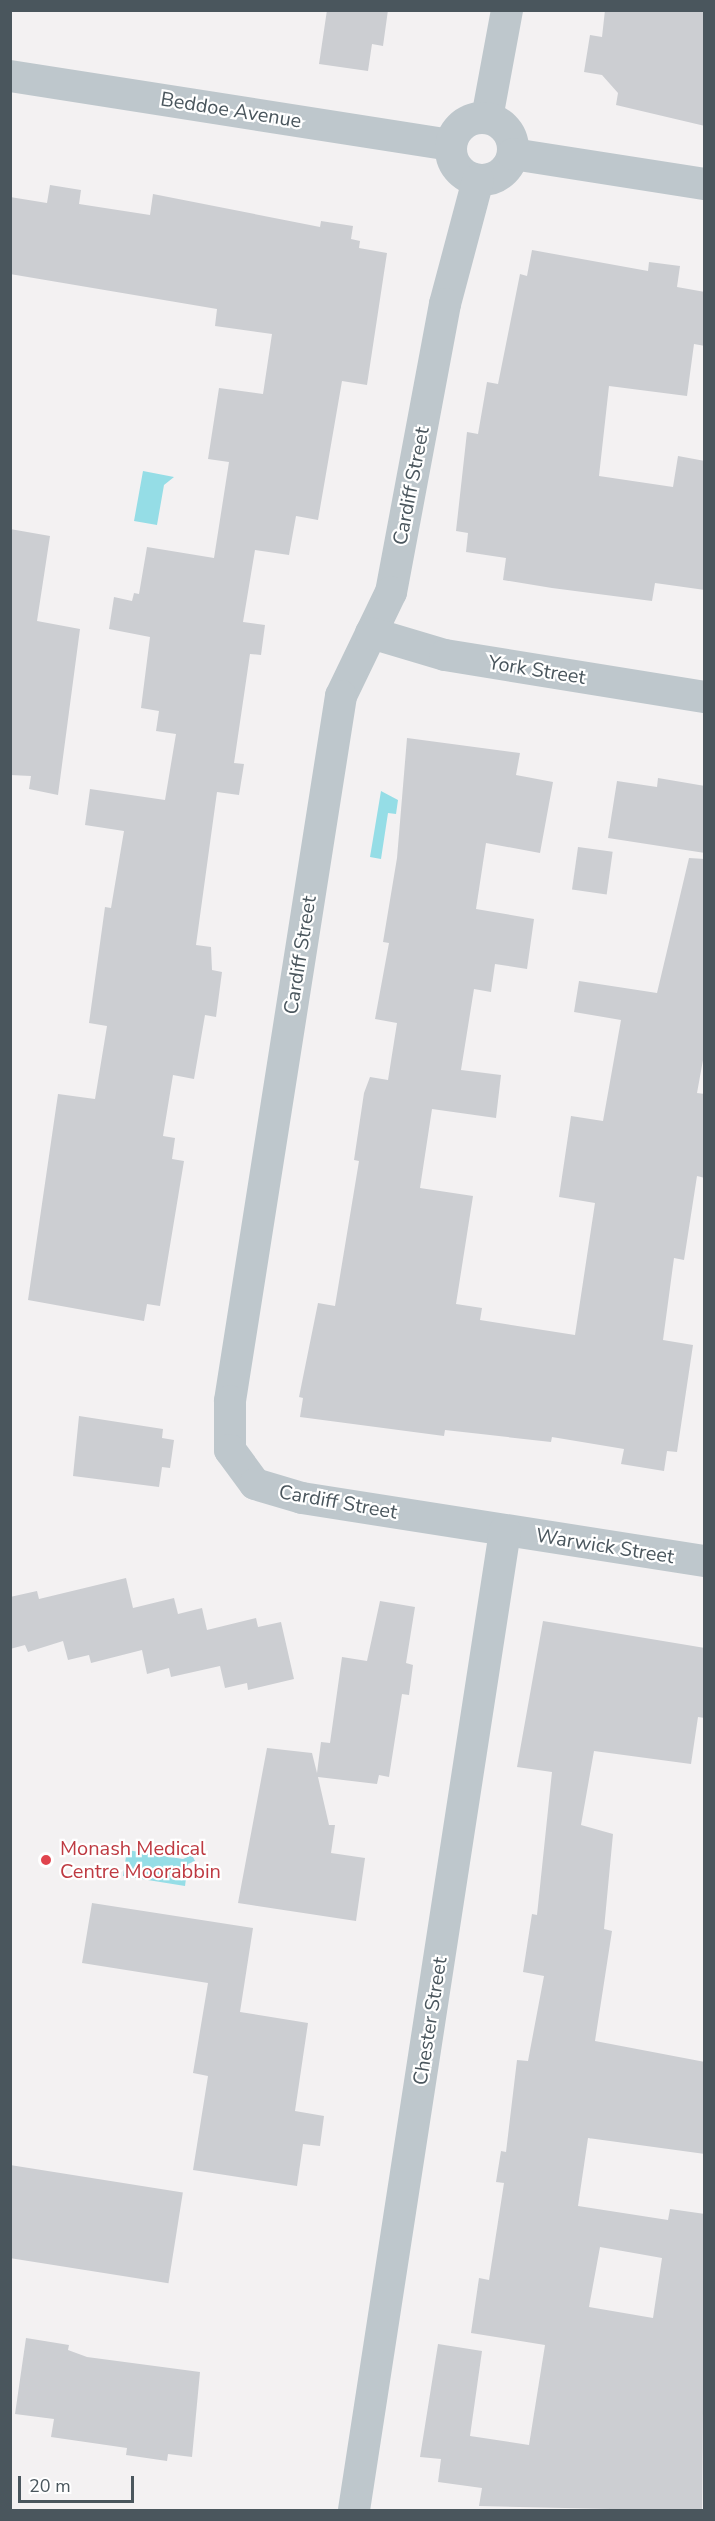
<!DOCTYPE html>
<style>
body{margin:0}
#map{position:relative;width:715px;height:2521px;overflow:hidden;background:#f3f1f2;font-family:"Nunito Sans",sans-serif}
div>[style]{position:absolute}
.water>*{inset:0;background:#95dde6}
.building>*{inset:0;background:#ccced2;transform-origin:0 0}
.minor>*{height:32px;margin:-16px;padding:0 16px;transform-origin:16px;border-radius:16px;background:#bec7cc}
.minor>.ring{margin:-16px;padding:0;box-sizing:content-box;background:none;border:32px solid #bec7cc;border-radius:50%}
.dots>*{width:16px;height:16px;translate:-50% -50%;box-sizing:border-box;border:3px solid #fff;border-radius:50%}
span{translate:-50% -50%;white-space:nowrap;text-align:center;line-height:1.15;-webkit-text-stroke:4.5px #fff;paint-order:stroke}
.street-label{font-size:20px;color:#4a565d}
.health-label{font-size:20px;color:#be3a42}
.left{translate:0 -50%;text-align:left}
.frame{position:absolute;inset:0;border:12px solid #4a565d;pointer-events:none}
.scale{position:absolute;left:18px;top:2476px;width:116px;height:27px;box-sizing:border-box;border:3px solid #4a565d;border-top:0;padding-left:8px;font-size:18px;line-height:21px;white-space:nowrap;color:#4a565d;-webkit-text-stroke:4px #fff;paint-order:stroke}
</style>
<div id="map">
<div class="water">
<div style="clip-path:polygon(143px 471px,174px 477px,164px 485px,157px 525px,134px 521px)"></div>
<div style="clip-path:polygon(381px 791px,398px 800px,396px 814px,388px 813px,381px 859px,370px 857px)"></div>
<div style="clip-path:polygon(127px 1850px,183px 1859px,192px 1855px,195px 1861px,188px 1864px,185px 1886px,123px 1876px)"></div>
</div>
<div class="building">
<div style="clip-path:polygon(327px 10px,388px 10px,383px 46px,372px 44px,368px 71px,319px 64px)"></div>
<div style="clip-path:polygon(605px 10px,705px 10px,705px 126px,616px 105px,618px 93px,602px 75px,584px 72px,590px 35px,602px 37px)"></div>
<div style="clip-path:polygon(50px 185px,81px 190px,79px 204px,150px 215px,153px 194px,320px 227px,321px 221px,353px 226px,351px 239px,360px 241px,359px 248px,387px 253px,367px 385px,342px 381px,318px 520px,296px 516px,289px 555px,255px 550px,243px 622px,265px 625px,261px 655px,250px 654px,234px 763px,244px 764px,239px 795px,217px 792px,196px 945px,211px 947px,212px 970px,222px 972px,216px 1017px,205px 1015px,194px 1079px,173px 1075px,163px 1136px,175px 1138px,172px 1159px,184px 1161px,160px 1306px,147px 1304px,144px 1321px,28px 1300px,58px 1094px,95px 1099px,107px 1026px,89px 1023px,105px 907px,111px 908px,124px 831px,85px 825px,90px 789px,165px 800px,176px 734px,156px 731px,159px 711px,141px 708px,150px 637px,109px 629px,114px 597px,132px 601px,134px 593px,139px 594px,147px 547px,214px 558px,229px 462px,208px 459px,219px 388px,263px 394px,272px 334px,215px 326px,217px 309px,10px 274px,10px 197px,47px 203px)"></div>
<div style="clip-path:polygon(532px 250px,648px 271px,649px 262px,680px 266px,677px 287px,705px 292px,705px 346px,694px 344px,687px 396px,609px 386px,599px 476px,673px 487px,678px 456px,705px 461px,705px 590px,655px 583px,652px 601px,552px 588px,503px 580px,506px 558px,466px 552px,468px 533px,456px 531px,467px 432px,478px 434px,487px 382px,498px 384px,520px 274px,527px 276px)"></div>
<div style="clip-path:polygon(10px 529px,50px 536px,37px 621px,80px 629px,58px 795px,29px 789px,31px 776px,10px 775px)"></div>
<div style="clip-path:polygon(407px 738px,520px 753px,516px 775px,553px 782px,540px 853px,486px 843px,476px 909px,534px 919px,527px 969px,495px 964px,491px 992px,474px 989px,461px 1070px,501px 1075px,496px 1118px,432px 1109px,420px 1188px,473px 1196px,456px 1304px,482px 1308px,480px 1320px,575px 1335px,595px 1203px,559px 1197px,571px 1116px,603px 1121px,621px 1020px,574px 1012px,579px 981px,657px 993px,689px 858px,705px 859px,705px 1049px,697px 1093px,705px 1094px,705px 1178px,697px 1176px,684px 1260px,674px 1258px,663px 1340px,693px 1345px,677px 1452px,667px 1451px,664px 1471px,621px 1464px,624px 1449px,552px 1437px,551px 1442px,445px 1430px,444px 1436px,300px 1417px,303px 1398px,299px 1397px,318px 1303px,335px 1306px,359px 1161px,354px 1160px,364px 1093px,370px 1077px,388px 1080px,397px 1023px,375px 1019px,389px 943px,383px 942px,397px 858px)"></div>
<div style="clip-path:polygon(658px 778px,705px 786px,705px 853px,608px 838px,617px 781px,657px 787px)"></div>
<div style="left:578px;top:847px;width:35px;height:43px;rotate:8deg"></div>
<div style="clip-path:polygon(79px 1416px,163px 1429px,162px 1438px,174px 1440px,170px 1468px,162px 1467px,159px 1487px,73px 1476px)"></div>
<div style="clip-path:polygon(126px 1578px,133px 1608px,174px 1598px,178px 1614px,202px 1608px,207px 1630px,256px 1618px,258px 1627px,281px 1622px,294px 1679px,248px 1690px,247px 1683px,225px 1688px,220px 1666px,171px 1677px,169px 1668px,147px 1674px,142px 1650px,91px 1663px,89px 1655px,68px 1660px,63px 1641px,28px 1652px,25px 1645px,10px 1649px,10px 1597px,37px 1591px,39px 1599px)"></div>
<div style="clip-path:polygon(380px 1601px,415px 1607px,406px 1663px,413px 1665px,409px 1695px,402px 1694px,389px 1777px,379px 1775px,377px 1784px,318px 1777px,329px 1825px,335px 1825px,331px 1853px,365px 1858px,356px 1921px,238px 1903px,267px 1748px,312px 1753px,317px 1773px,321px 1742px,330px 1743px,342px 1657px,367px 1661px)"></div>
<div style="clip-path:polygon(evenodd,543px 1621px,705px 1648px,705px 1718px,698px 1717px,691px 1764px,594px 1751px,581px 1825px,613px 1834px,604px 1929px,612px 1931px,595px 2041px,705px 2062px,705px 2154px,588px 2138px,578px 2206px,668px 2220px,670px 2209px,705px 2214px,702px 2511px,479px 2506px,482px 2488px,438px 2482px,441px 2459px,420px 2457px,438px 2344px,482px 2351px,470px 2436px,529px 2445px,545px 2345px,471px 2333px,479px 2278px,489px 2280px,504px 2183px,496px 2182px,501px 2151px,506px 2152px,517px 2060px,528px 2061px,544px 1976px,523px 1972px,532px 1914px,537px 1915px,552px 1772px,517px 1767px,543px 1621px,600px 2247px,662px 2258px,653px 2318px,589px 2307px,600px 2247px)"></div>
<div style="clip-path:polygon(92px 1903px,253px 1928px,240px 2012px,308px 2023px,295px 2111px,324px 2116px,320px 2146px,303px 2144px,297px 2186px,193px 2170px,208px 2076px,193px 2073px,208px 1983px,82px 1963px)"></div>
<div style="left:10px;top:2165px;width:175px;height:92px;rotate:9deg"></div>
<div style="clip-path:polygon(26px 2338px,69px 2345px,68px 2350px,87px 2357px,200px 2372px,192px 2457px,168px 2454px,167px 2461px,126px 2455px,127px 2448px,51px 2437px,54px 2419px,15px 2414px)"></div>
</div>
<div class="minor">
<div style="left:10px;top:76px;width:446px;rotate:8.9deg"></div>
<div style="left:487px;top:118px;width:110px;rotate:-79.5deg"></div>
<div class="ring" style="left:451px;top:118px;width:30px;height:30px"></div>
<div style="left:513px;top:154px;width:193px;rotate:8.9deg"></div>
<div style="left:478px;top:180px;width:128px;rotate:104.9deg"></div>
<div style="left:445px;top:304px;width:293px;rotate:100.6deg"></div>
<div style="left:391px;top:592px;width:115px;rotate:115.7deg"></div>
<div style="left:341px;top:696px;width:714px;rotate:98.95deg"></div>
<div style="left:230px;top:1401px;width:49px;rotate:90deg"></div>
<div style="left:230px;top:1450px;width:42px;rotate:53.7deg"></div>
<div style="left:255px;top:1484px;width:49px;rotate:16.6deg"></div>
<div style="left:302px;top:1498px;width:407px;rotate:8.9deg"></div>
<div style="left:371px;top:633px;width:77px;rotate:16.6deg"></div>
<div style="left:445px;top:655px;width:262px;rotate:9.2deg"></div>
<div style="left:354px;top:2510px;width:991px;rotate:-81.23deg"></div>
</div>
<div class="dots">
<div style="left:46px;top:1860px;background:#e0444e"></div>
</div>
<div class="street-label">
<span style="left:231px;top:110px;rotate:9deg">Beddoe Avenue</span>
<span style="left:411px;top:486px;rotate:-79deg">Cardiff Street</span>
<span style="left:537px;top:670px;rotate:9deg">York Street</span>
<span style="left:300px;top:955px;rotate:-81deg">Cardiff Street</span>
<span style="left:338px;top:1502px;rotate:10deg">Cardiff Street</span>
<span style="left:605px;top:1546px;rotate:9deg">Warwick Street</span>
<span style="left:430px;top:2021px;rotate:-81deg">Chester Street</span>
</div>
<div class="health-label">
<span class="left" style="left:60px;top:1860px">Monash Medical<br>Centre Moorabbin</span>
</div>
<div class="frame"></div>
<div class="scale">20 m</div>
</div>
